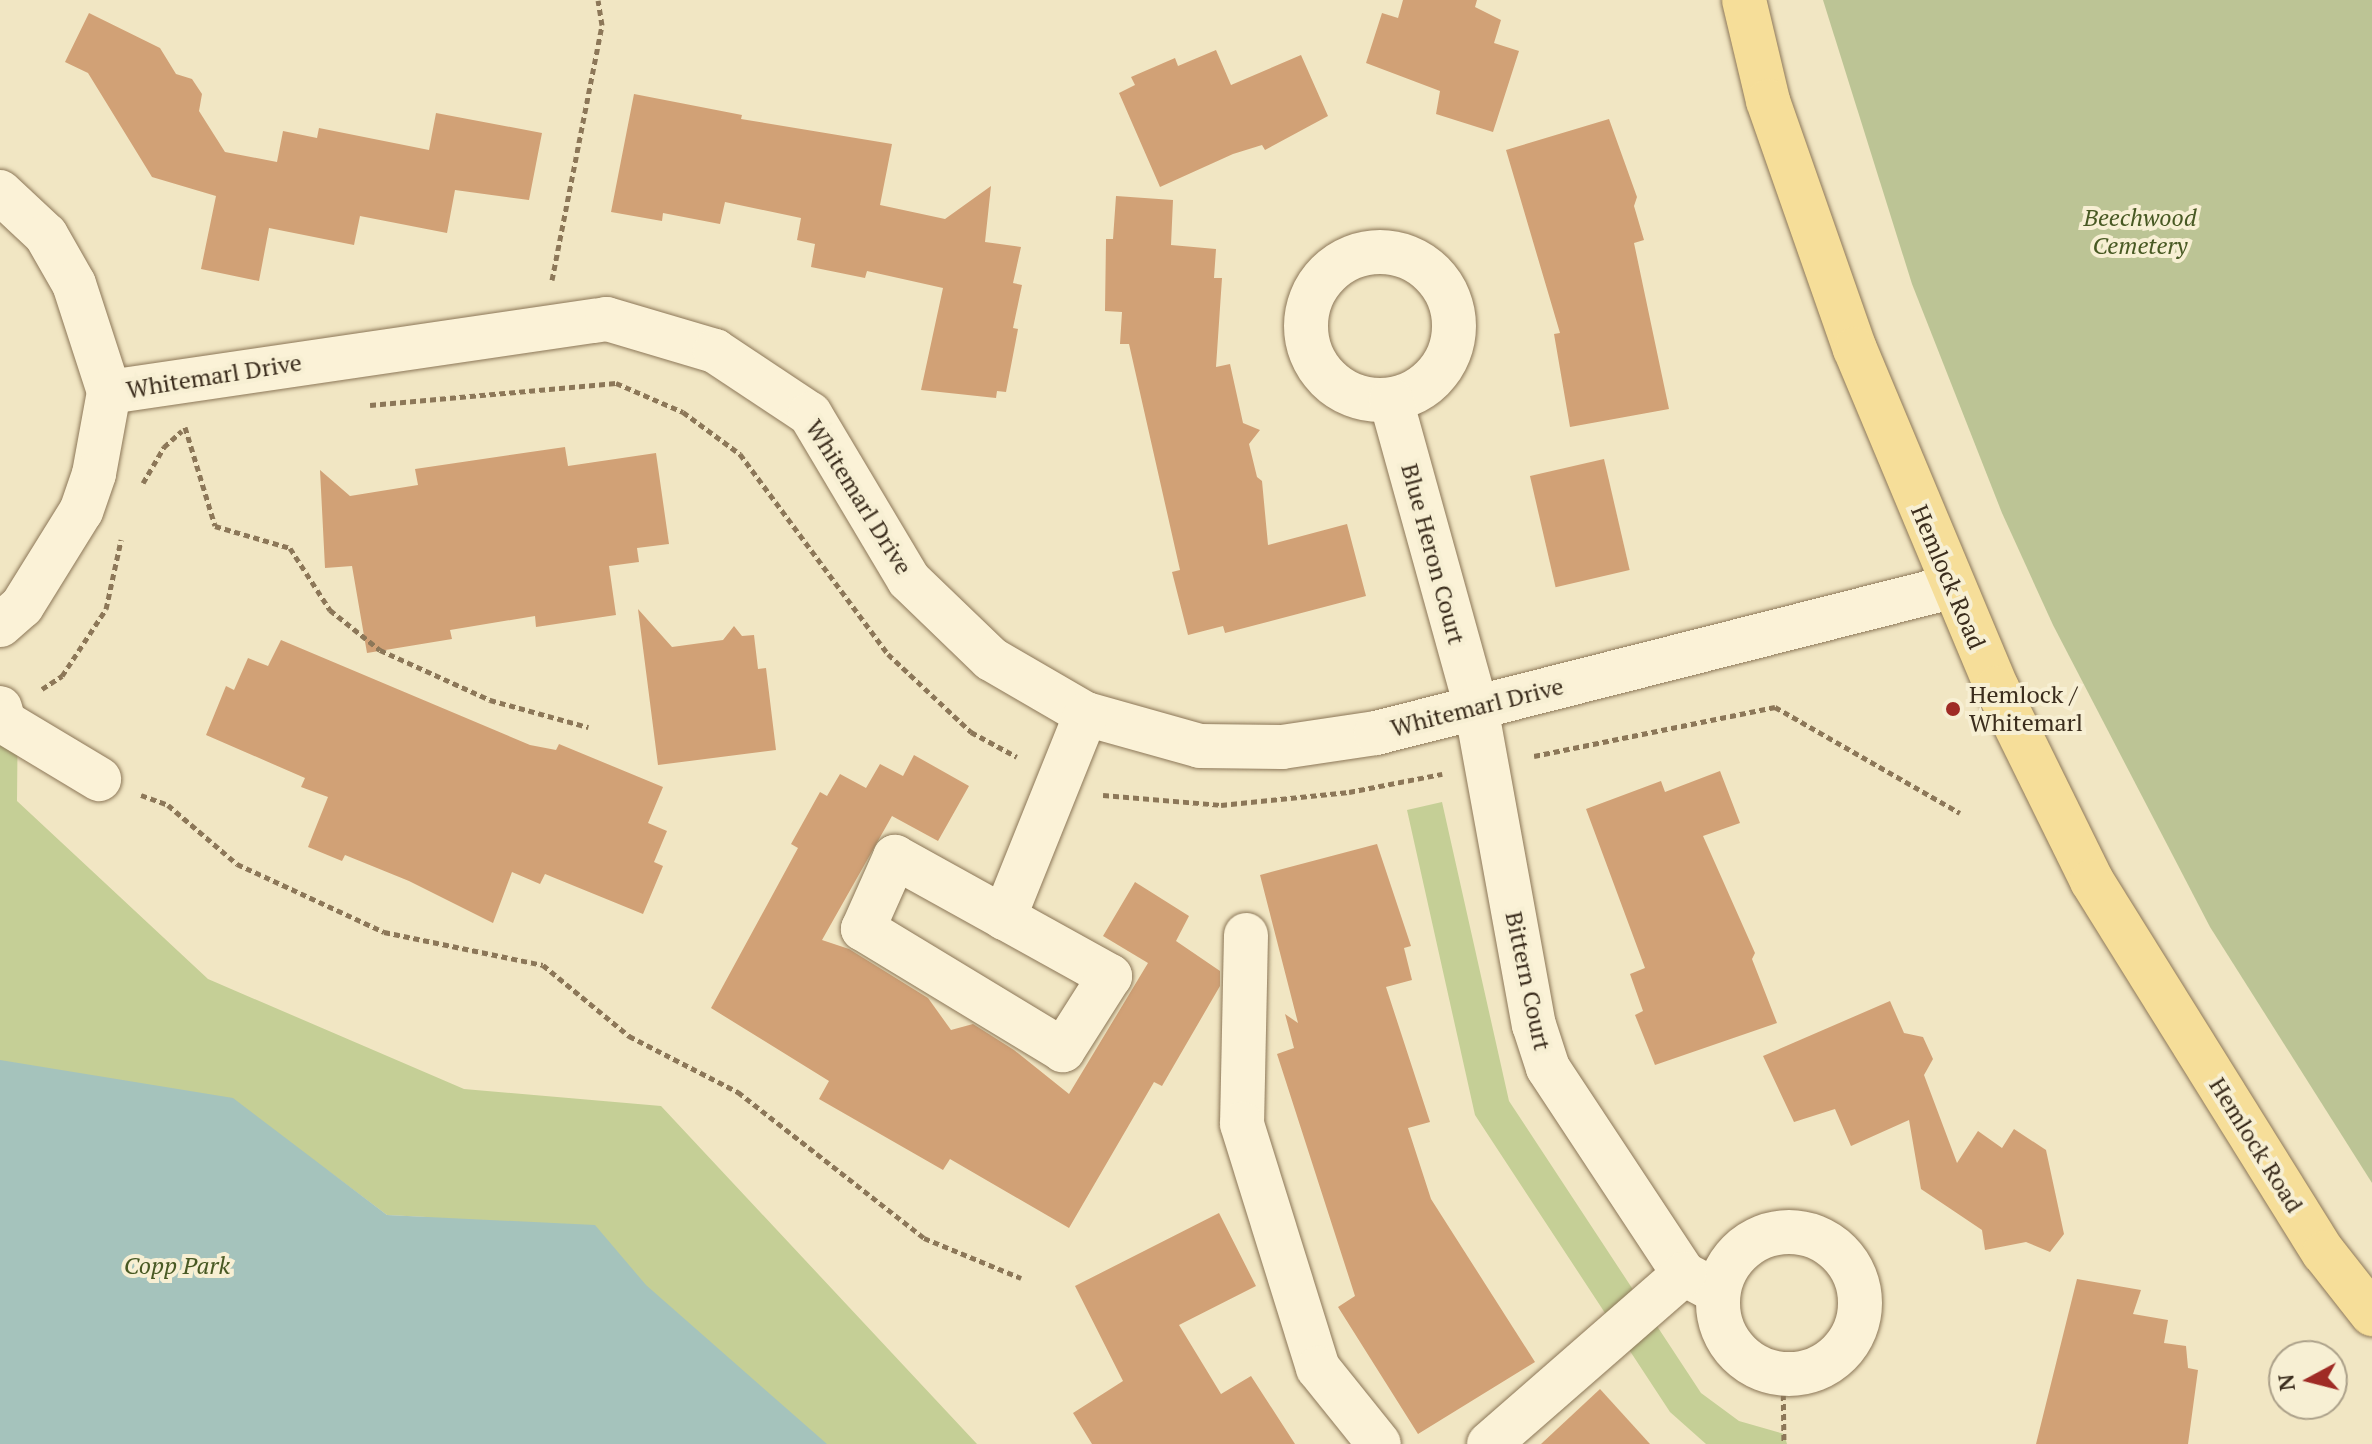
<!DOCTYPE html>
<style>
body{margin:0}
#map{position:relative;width:2372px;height:1444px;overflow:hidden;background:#f1e6c3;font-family:"PT Serif",serif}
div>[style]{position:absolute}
.green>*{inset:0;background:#c5cf96}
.cemetery>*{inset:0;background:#bcc495}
.water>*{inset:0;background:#a5c3bc}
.building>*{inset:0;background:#d1a176;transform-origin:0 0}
.path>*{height:5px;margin-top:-2.5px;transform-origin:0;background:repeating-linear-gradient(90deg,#8c7758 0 6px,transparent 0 10px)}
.roads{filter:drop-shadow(0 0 2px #8c7758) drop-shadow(0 0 2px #8c7758)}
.minor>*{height:44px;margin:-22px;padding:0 22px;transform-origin:22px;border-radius:22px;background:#fbf2d7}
.minor>.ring{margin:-22px;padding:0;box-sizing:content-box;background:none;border:44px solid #fbf2d7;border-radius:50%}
.major>*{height:44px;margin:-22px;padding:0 22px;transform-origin:22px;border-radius:22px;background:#f6de99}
.dots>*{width:22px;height:22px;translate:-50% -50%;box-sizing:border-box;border:4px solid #f7efd3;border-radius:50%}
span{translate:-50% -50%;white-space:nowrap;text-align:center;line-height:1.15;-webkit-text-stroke:8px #f7efd3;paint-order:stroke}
.park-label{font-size:24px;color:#485923;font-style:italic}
.street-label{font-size:24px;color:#3b2d1d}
.poi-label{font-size:24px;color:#3b2d1d}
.left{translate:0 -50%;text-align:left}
.north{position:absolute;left:2268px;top:1340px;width:80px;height:80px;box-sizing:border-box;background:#f7efd3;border:2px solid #aca18a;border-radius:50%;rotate:263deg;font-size:22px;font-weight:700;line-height:32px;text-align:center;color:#3b2d1d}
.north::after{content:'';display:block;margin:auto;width:28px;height:36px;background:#9f2b25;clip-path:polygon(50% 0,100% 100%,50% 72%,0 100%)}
</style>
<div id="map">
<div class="green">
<div style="clip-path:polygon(evenodd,18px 698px,17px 801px,208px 979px,464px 1089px,661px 1106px,977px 1444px,0 1444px,0 709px,18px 698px,327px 1170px,387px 1215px,427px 1217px,373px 1218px,327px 1170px)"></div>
<div style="clip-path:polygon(1442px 802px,1509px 1101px,1701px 1393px,1739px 1421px,1784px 1434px,1787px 1444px,1706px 1444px,1670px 1412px,1475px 1115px,1407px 810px)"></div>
</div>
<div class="cemetery">
<div style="clip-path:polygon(1823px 0,2372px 0,2372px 1183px,2210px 927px,2053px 625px,2002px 513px,1912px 284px)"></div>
</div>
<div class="water">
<div style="clip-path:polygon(0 1060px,233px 1098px,387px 1215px,595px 1225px,646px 1285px,827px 1444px,0 1444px)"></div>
</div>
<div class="building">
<div style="clip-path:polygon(1403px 0,1477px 0,1475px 7px,1501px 20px,1494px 43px,1519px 51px,1493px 132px,1436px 114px,1440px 91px,1366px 63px,1382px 13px,1398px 18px)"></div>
<div style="clip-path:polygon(89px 13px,160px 48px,176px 74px,192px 79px,202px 94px,199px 111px,225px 152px,277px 162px,283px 131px,317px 138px,319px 128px,429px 150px,436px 113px,542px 133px,529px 200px,455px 190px,447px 233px,360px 216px,354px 245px,269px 228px,259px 281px,201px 269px,216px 196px,152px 177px,88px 73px,65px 62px)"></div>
<div style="clip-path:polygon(1216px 50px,1231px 85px,1301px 55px,1328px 116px,1265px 150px,1262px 145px,1233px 154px,1160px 187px,1119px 93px,1135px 85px,1131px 77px,1175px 58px,1178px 66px)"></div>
<div style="clip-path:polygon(634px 94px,742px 115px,741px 119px,892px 144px,880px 205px,945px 219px,991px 186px,985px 242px,1021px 247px,1013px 283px,1022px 285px,1013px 328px,1018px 329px,1006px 392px,997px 391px,996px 398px,921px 390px,943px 288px,867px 271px,865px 278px,811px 267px,815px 244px,797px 240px,801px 218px,725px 202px,720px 224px,663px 213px,662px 221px,611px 212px)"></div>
<div style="clip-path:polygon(1609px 119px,1637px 197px,1634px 206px,1644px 240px,1634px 243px,1669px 409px,1570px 427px,1554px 334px,1560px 333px,1506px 150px)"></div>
<div style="clip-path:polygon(1116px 196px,1173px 200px,1171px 245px,1216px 249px,1214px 278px,1222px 278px,1216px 367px,1230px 364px,1243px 423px,1260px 430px,1249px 444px,1257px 477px,1262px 481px,1268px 545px,1347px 524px,1366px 596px,1225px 633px,1223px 626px,1188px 635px,1172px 572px,1180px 570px,1129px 344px,1120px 344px,1122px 312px,1105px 311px,1106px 239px,1113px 239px)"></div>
<div style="clip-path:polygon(565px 447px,568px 466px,656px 453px,669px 544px,637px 548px,639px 562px,609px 566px,616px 615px,536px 627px,535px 616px,450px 630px,452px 639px,367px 653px,352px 566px,325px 568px,320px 470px,350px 496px,418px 485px,415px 469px)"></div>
<div style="left:1604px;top:459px;width:114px;height:76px;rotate:77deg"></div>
<div style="clip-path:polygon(638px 609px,672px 647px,723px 640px,734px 626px,742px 636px,754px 635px,758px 669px,766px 668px,776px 750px,658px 765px)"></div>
<div style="clip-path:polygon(281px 640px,530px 745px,556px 750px,559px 744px,663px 787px,648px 823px,667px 831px,654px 862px,663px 866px,643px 914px,545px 874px,540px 884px,512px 872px,493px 923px,409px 881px,345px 855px,342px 861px,308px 847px,328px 797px,301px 787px,305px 778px,206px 735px,226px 686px,234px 690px,248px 658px,268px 666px)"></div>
<div style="clip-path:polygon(914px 755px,969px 786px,938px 841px,892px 816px,822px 940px,849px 949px,928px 998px,951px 1030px,973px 1024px,1014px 1050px,1069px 1094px,1148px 963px,1103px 936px,1135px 882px,1189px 916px,1176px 941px,1220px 971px,1220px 986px,1162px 1086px,1154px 1082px,1069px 1228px,950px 1159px,943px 1170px,819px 1099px,829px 1081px,711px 1008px,798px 848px,791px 844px,820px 792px,827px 796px,840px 774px,866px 788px,880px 764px,903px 776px)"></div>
<div style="clip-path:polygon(1720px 771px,1740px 823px,1703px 836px,1755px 953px,1752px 959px,1777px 1023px,1655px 1065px,1635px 1015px,1643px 1011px,1630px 974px,1645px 968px,1586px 809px,1661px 781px,1665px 792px)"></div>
<div style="clip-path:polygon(1377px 844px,1411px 946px,1404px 948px,1412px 980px,1386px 987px,1430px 1122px,1408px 1128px,1431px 1199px,1535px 1362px,1418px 1434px,1338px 1307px,1355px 1296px,1277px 1054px,1294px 1048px,1285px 1014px,1298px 1023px,1260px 875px)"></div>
<div style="clip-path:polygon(1890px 1001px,1904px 1033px,1923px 1037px,1933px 1059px,1924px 1075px,1957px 1163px,1978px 1131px,2002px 1148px,2014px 1129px,2046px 1150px,2064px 1234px,2050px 1252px,2026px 1242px,1985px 1250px,1982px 1230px,1921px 1189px,1909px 1120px,1851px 1146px,1835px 1109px,1794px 1122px,1763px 1056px)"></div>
<div style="clip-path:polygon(1219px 1213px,1256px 1286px,1179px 1325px,1221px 1394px,1251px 1376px,1295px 1444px,1092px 1444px,1073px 1413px,1123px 1381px,1075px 1286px)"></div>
<div style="clip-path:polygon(2077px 1279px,2141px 1290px,2133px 1314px,2168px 1320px,2164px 1343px,2186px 1346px,2188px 1368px,2198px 1370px,2188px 1444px,2036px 1444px)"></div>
<div style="clip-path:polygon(1600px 1389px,1650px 1444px,1541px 1444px)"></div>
</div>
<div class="path">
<div style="left:552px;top:280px;width:260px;rotate:-78.9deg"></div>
<div style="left:602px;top:25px;width:25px;rotate:-99deg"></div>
<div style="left:370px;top:405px;width:247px;rotate:-5.1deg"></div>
<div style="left:616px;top:383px;width:73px;rotate:23.4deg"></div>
<div style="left:683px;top:412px;width:71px;rotate:36.4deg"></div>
<div style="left:740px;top:454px;width:249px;rotate:53.5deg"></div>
<div style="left:888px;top:654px;width:114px;rotate:43.2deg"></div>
<div style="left:971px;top:732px;width:52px;rotate:28.5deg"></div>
<div style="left:185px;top:427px;width:103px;rotate:73.1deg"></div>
<div style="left:215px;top:526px;width:78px;rotate:16.3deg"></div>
<div style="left:290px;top:548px;width:74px;rotate:57.2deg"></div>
<div style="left:330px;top:610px;width:64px;rotate:38.7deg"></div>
<div style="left:380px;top:650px;width:121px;rotate:24.4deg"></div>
<div style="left:490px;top:700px;width:102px;rotate:15.4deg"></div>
<div style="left:143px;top:483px;width:42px;rotate:-59.7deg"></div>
<div style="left:164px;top:447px;width:24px;rotate:-42deg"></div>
<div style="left:42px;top:689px;width:24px;rotate:-33deg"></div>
<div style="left:62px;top:676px;width:80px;rotate:-56.7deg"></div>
<div style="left:106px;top:609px;width:71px;rotate:-77.7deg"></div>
<div style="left:1534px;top:756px;width:246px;rotate:-11.5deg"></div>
<div style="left:1775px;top:707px;width:213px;rotate:29.8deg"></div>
<div style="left:141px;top:795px;width:29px;rotate:20deg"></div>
<div style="left:168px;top:805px;width:91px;rotate:40.5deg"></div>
<div style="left:237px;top:864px;width:162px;rotate:24.8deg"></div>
<div style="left:384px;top:932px;width:162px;rotate:11.7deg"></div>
<div style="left:543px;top:965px;width:112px;rotate:39.5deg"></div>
<div style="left:629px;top:1036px;width:123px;rotate:27.2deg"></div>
<div style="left:738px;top:1092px;width:236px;rotate:38.1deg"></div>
<div style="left:924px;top:1238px;width:105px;rotate:22.4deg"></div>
<div style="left:1103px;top:795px;width:118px;rotate:4.8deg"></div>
<div style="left:1221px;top:805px;width:129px;rotate:-5.8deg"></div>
<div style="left:1349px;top:792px;width:95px;rotate:-11deg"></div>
<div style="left:1783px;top:1374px;width:70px;rotate:89.2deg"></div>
</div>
<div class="roads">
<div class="minor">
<div style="left:0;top:192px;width:63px;rotate:43.1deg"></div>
<div style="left:46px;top:235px;width:56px;rotate:60.3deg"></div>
<div style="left:74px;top:284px;width:114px;rotate:72deg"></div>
<div style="left:109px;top:392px;width:83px;rotate:100.4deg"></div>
<div style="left:94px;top:474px;width:39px;rotate:109deg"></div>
<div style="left:81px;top:511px;width:112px;rotate:121.8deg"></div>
<div style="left:22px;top:606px;width:29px;rotate:139deg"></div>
<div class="ring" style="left:1306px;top:252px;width:104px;height:104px"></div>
<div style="left:109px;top:392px;width:503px;rotate:-8.34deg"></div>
<div style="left:607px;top:319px;width:113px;rotate:16.5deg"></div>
<div style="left:715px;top:351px;width:114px;rotate:33.6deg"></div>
<div style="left:810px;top:414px;width:193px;rotate:59.2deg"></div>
<div style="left:909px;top:580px;width:114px;rotate:43.9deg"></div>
<div style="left:991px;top:659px;width:110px;rotate:30.1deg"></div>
<div style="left:1086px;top:714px;width:118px;rotate:15.7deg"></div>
<div style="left:1200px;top:746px;width:82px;rotate:0.7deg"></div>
<div style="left:1282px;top:747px;width:95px;rotate:-8.5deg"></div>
<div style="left:1376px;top:733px;width:593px;rotate:-14.25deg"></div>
<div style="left:1391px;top:400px;width:319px;rotate:74.5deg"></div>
<div style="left:1476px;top:707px;width:323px;rotate:79.7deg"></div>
<div style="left:1534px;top:1025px;width:45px;rotate:72deg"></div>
<div style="left:1548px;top:1068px;width:247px;rotate:56.6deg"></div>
<div style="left:1684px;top:1274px;width:38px;rotate:28deg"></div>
<div style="left:0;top:708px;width:15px;rotate:74deg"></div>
<div style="left:4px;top:722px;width:111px;rotate:31deg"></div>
<div style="left:895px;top:857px;width:246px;rotate:29deg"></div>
<div style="left:1110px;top:976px;width:88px;rotate:122.4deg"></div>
<div style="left:1063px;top:1050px;width:234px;rotate:-148.8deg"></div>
<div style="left:863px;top:929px;width:79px;rotate:-66deg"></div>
<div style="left:1004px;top:918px;width:220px;rotate:-68.1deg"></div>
<div style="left:1246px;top:935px;width:189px;rotate:91.2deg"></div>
<div style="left:1242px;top:1124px;width:256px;rotate:72.7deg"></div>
<div style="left:1318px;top:1368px;width:97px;rotate:51.2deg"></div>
<div class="ring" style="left:1718px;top:1232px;width:98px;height:98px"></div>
<div style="left:1489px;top:1444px;width:259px;rotate:-41.1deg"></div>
</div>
<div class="major">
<div style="left:1744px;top:0;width:104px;rotate:76.6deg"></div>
<div style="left:1768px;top:101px;width:263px;rotate:70.7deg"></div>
<div style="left:1855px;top:349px;width:368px;rotate:67.3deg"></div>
<div style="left:1997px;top:688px;width:215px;rotate:63.8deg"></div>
<div style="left:2092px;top:881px;width:438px;rotate:58.1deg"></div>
<div style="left:2324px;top:1253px;width:78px;rotate:51.8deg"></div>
</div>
</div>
<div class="dots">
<div style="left:1953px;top:709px;background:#9f2b25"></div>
</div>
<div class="park-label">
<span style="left:2140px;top:232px">Beechwood<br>Cemetery</span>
<span style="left:177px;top:1266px">Copp Park</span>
</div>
<div class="street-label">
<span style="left:214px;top:376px;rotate:-9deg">Whitemarl Drive</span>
<span style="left:859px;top:497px;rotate:58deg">Whitemarl Drive</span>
<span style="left:1433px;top:554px;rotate:75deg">Blue Heron Court</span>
<span style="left:1948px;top:577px;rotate:67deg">Hemlock Road</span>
<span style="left:1477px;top:707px;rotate:-14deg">Whitemarl Drive</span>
<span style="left:1528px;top:981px;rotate:78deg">Bittern Court</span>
<span style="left:2256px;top:1145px;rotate:58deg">Hemlock Road</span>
</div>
<div class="poi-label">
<span class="left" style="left:1969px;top:709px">Hemlock /<br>Whitemarl</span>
</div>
<div class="north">N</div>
</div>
